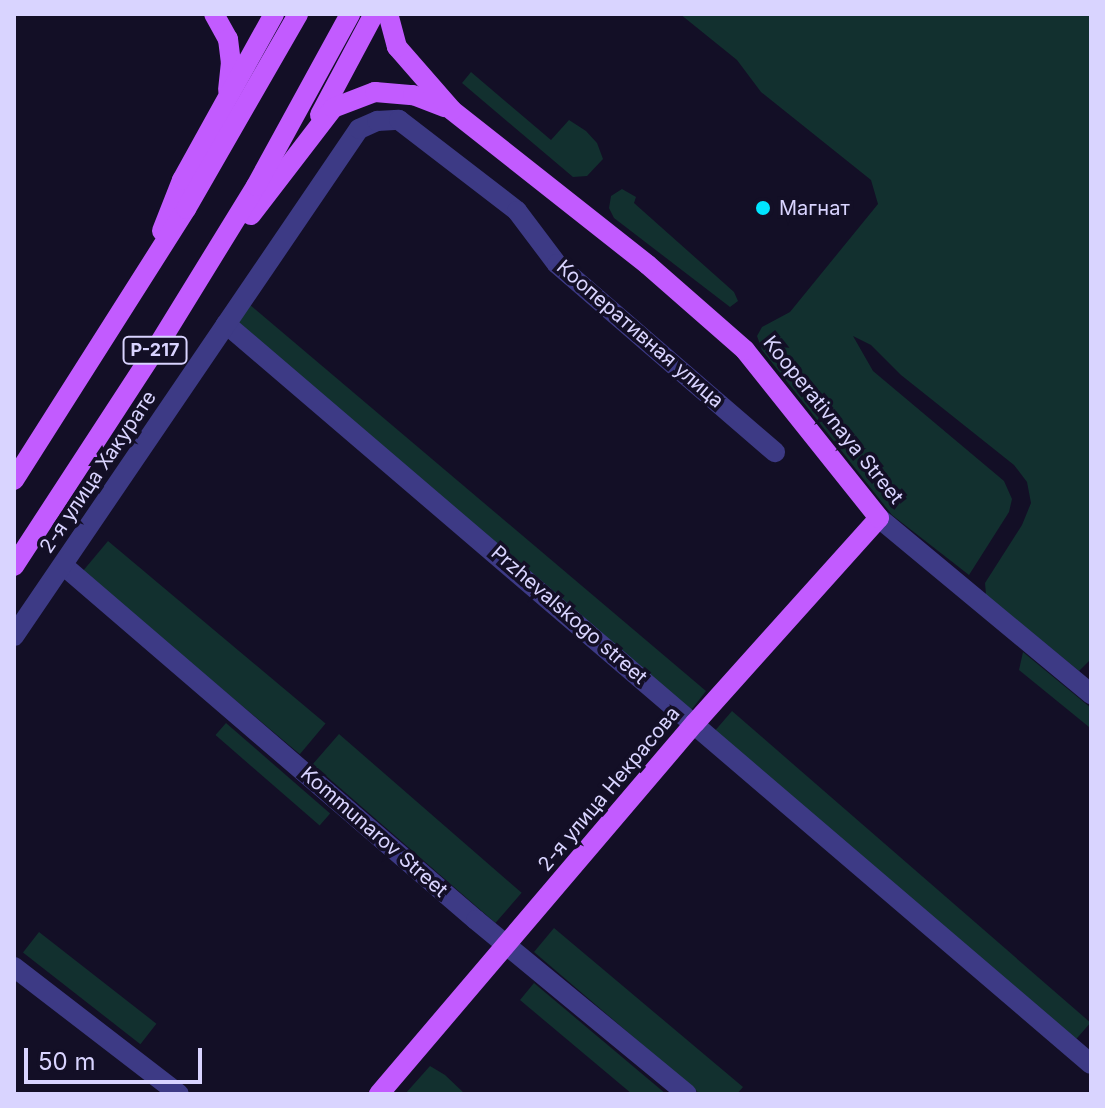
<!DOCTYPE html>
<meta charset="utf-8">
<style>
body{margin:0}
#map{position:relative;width:1105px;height:1108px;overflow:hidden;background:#130f26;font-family:Inter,sans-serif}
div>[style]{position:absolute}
.green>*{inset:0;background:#12302f;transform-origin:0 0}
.minor>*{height:20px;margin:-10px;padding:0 10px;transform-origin:10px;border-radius:10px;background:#3d3a85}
.major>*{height:20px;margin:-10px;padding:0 10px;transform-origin:10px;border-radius:10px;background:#c25bff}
.dots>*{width:22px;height:22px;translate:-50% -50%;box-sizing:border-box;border:4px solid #130f26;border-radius:50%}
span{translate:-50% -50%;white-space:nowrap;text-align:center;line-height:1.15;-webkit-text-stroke:7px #130f26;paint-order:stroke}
.shield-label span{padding:2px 6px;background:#130f26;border:2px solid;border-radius:6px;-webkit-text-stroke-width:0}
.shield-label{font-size:18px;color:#d9d4ff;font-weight:700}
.poi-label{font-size:20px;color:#d9d4ff}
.left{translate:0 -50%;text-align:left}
.street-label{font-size:20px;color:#d9d4ff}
.frame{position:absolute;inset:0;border:16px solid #d9d4ff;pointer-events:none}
.scale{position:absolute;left:24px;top:1048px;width:178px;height:36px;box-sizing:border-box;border:4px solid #d9d4ff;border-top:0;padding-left:10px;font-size:24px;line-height:28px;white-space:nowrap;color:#d9d4ff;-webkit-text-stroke:6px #130f26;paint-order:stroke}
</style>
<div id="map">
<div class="green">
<div style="clip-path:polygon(680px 14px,1091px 14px,1091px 659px,1079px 671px,986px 595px,985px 583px,1022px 525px,1031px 503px,1027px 482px,1014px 465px,901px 375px,871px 345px,853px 336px,873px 371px,1004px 481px,1012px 499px,1009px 512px,969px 575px,892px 515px,762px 350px,757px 336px,762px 327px,790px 312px,878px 204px,871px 180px,761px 92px,737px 60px)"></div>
<div style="clip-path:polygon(471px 72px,551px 140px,569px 120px,586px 131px,597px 143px,603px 159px,587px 176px,573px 177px,462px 83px)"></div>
<div style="clip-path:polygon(622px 189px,636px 197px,634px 203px,734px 292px,738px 301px,730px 307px,614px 218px,609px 208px,611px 196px)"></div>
<div style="clip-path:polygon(249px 304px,706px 691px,692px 709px,683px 708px,245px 335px,238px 320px)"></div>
<div style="left:108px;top:541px;width:284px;height:40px;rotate:40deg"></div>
<div style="clip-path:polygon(1023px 652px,1091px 708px,1089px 727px,1019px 670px)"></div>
<div style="left:732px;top:711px;width:475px;height:29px;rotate:41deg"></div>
<div style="left:226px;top:723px;width:138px;height:16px;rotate:41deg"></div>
<div style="left:339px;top:734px;width:242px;height:40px;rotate:41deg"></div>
<div style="clip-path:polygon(554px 928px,743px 1087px,737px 1094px,700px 1094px,534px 952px)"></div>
<div style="left:39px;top:932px;width:149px;height:26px;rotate:38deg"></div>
<div style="clip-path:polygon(534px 983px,666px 1094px,632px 1094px,520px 1000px)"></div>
<div style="clip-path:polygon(430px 1066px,445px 1075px,465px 1094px,405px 1094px)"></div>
</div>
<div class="minor">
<div style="left:226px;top:324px;width:1138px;rotate:40.55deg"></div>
<div style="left:879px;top:518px;width:276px;rotate:39.7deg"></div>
<div style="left:64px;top:566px;width:543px;rotate:40.67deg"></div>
<div style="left:476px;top:920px;width:273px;rotate:39.5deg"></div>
<div style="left:14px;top:636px;width:613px;rotate:-55.77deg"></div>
<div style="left:359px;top:129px;width:20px;rotate:-24deg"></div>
<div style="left:377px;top:121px;width:22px;rotate:-3deg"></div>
<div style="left:399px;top:120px;width:149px;rotate:37.6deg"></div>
<div style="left:517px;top:211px;width:66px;rotate:53deg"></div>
<div style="left:557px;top:264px;width:288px;rotate:40.8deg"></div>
<div style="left:14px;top:967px;width:208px;rotate:37.6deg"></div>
</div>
<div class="major">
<div style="left:214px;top:14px;width:29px;rotate:61deg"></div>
<div style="left:228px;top:39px;width:23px;rotate:83deg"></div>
<div style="left:231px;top:62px;width:28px;rotate:96deg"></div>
<div style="left:320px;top:115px;width:115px;rotate:-61.9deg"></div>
<div style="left:251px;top:215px;width:135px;rotate:-52.5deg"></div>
<div style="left:333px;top:108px;width:45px;rotate:-20.9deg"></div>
<div style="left:375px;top:92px;width:38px;rotate:5deg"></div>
<div style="left:413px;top:95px;width:34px;rotate:21deg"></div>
<div style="left:162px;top:231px;width:55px;rotate:-68.6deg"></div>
<div style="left:182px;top:180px;width:190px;rotate:-61deg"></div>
<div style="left:14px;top:480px;width:321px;rotate:-57.6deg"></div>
<div style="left:186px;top:209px;width:225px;rotate:-60.1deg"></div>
<div style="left:14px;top:566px;width:262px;rotate:-56.9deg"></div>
<div style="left:157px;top:347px;width:189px;rotate:-58.4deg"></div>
<div style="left:256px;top:186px;width:196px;rotate:-61.3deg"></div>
<div style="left:379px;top:1094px;width:487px;rotate:-49.6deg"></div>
<div style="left:695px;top:723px;width:275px;rotate:-48.1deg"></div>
<div style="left:879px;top:518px;width:215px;rotate:-128.6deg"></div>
<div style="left:745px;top:350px;width:129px;rotate:-138.8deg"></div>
<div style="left:648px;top:265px;width:250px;rotate:-141.7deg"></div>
<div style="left:452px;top:110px;width:84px;rotate:-131.1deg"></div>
<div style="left:397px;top:47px;width:34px;rotate:-105deg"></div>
</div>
<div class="dots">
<div style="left:763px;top:208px;background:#00e5ff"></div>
</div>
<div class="shield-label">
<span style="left:155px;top:350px">Р-217</span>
</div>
<div class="poi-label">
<span class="left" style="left:779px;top:208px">Магнат</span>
</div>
<div class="street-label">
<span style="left:640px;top:334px;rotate:41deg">Кооперативная улица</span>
<span style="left:833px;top:420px;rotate:51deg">Kooperativnaya Street</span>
<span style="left:98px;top:472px;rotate:-56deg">2-я улица Хакурате</span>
<span style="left:569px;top:615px;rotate:41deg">Przhevalskogo street</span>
<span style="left:609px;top:789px;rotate:-50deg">2-я улица Некрасова</span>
<span style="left:374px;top:832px;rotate:41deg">Kommunarov Street</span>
</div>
<div class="frame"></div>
<div class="scale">50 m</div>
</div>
